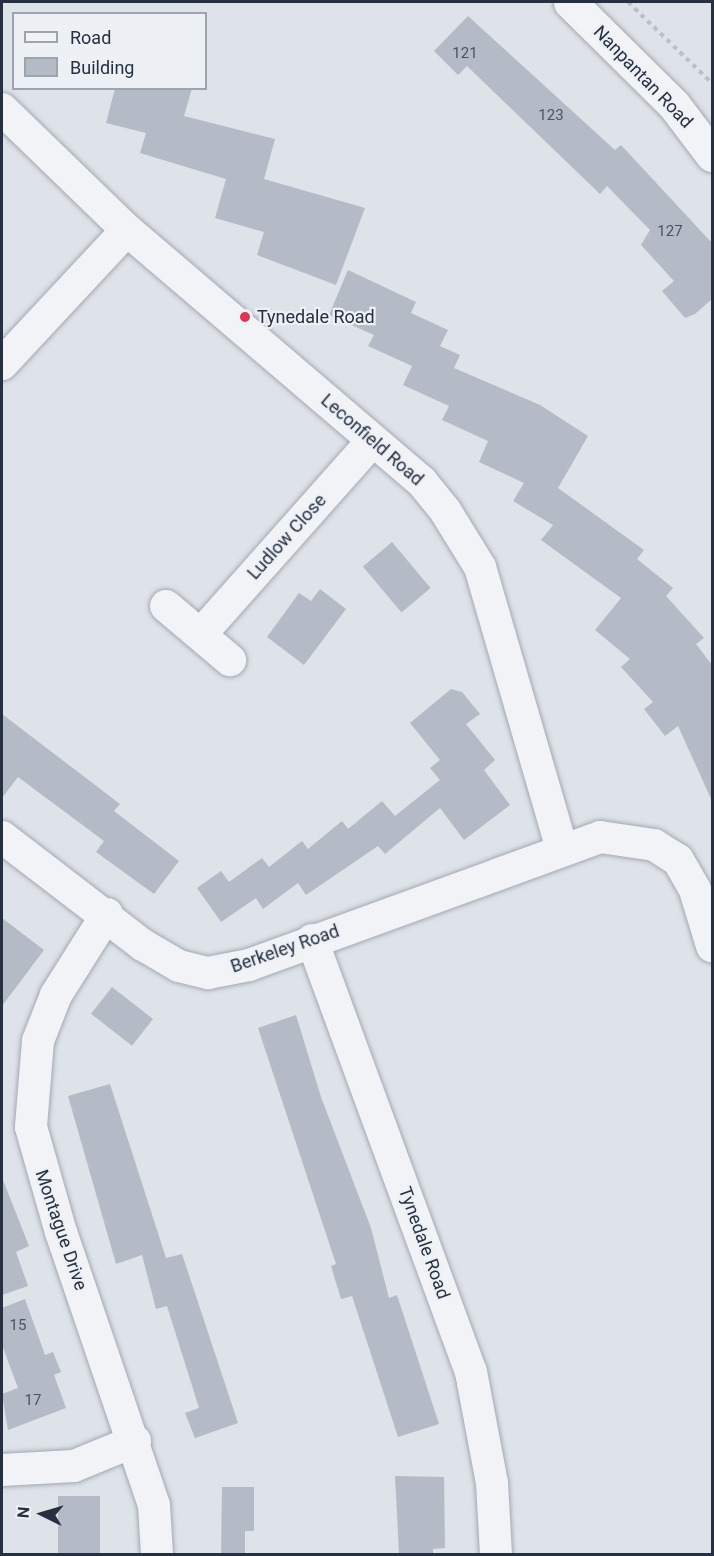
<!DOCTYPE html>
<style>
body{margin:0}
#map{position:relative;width:714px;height:1556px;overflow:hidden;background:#dee2e9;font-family:Roboto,sans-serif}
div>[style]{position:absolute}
.building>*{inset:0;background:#b4bbc6;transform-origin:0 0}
.path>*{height:4px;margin-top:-2px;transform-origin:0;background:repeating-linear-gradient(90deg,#bcc0c7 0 4.5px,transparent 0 9px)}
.roads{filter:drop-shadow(0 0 2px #a3a9b3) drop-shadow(0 0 2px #a3a9b3)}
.minor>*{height:32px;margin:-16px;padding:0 16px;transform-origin:16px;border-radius:16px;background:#f1f3f7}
.tertiary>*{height:33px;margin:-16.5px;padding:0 16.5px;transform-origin:16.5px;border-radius:16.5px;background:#f1f3f7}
.dots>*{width:16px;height:16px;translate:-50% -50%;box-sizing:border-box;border:3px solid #edf1f6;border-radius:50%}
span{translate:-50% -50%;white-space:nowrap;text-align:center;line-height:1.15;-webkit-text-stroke:4.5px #edf1f6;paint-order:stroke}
.number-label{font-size:15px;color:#4a5362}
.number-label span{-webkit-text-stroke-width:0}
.street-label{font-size:18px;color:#263040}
.poi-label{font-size:18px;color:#263040}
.left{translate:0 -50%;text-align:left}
.frame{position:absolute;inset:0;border:3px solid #263040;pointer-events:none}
.legend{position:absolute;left:12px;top:12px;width:195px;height:78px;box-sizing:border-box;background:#edf1f6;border:2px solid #9da4ad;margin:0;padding:8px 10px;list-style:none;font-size:18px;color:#263040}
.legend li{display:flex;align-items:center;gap:12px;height:30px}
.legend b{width:30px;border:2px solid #9da4ad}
.north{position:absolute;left:12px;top:1484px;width:60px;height:60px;-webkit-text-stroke:4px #edf1f6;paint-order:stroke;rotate:275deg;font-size:16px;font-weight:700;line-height:24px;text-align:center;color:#263040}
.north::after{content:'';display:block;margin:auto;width:21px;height:27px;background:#263040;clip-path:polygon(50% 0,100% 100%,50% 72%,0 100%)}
</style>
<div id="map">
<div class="building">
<div style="clip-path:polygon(468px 16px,615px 150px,621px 145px,712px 243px,712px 299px,695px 314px,685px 318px,662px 291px,674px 281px,641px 245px,650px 230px,607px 186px,600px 194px,467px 66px,458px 75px,434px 51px)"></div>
<div style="clip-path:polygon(115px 88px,192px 88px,184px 116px,275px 139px,264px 179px,365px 208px,336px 285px,257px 255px,264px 232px,215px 218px,226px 179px,140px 153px,146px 133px,106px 123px)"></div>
<div style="clip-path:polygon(348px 270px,416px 302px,411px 313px,448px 330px,440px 346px,460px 355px,454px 368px,540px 405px,588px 436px,558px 488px,644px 550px,637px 559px,673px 588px,666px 596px,704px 638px,696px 644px,712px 665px,712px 801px,678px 726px,665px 736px,644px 709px,653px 702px,621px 667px,630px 659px,595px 630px,621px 598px,541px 540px,553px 525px,513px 501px,524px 483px,479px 462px,488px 441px,442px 420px,449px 406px,403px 385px,412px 366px,368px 346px,374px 335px,329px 315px)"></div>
<div style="left:392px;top:542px;width:60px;height:38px;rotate:50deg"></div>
<div style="clip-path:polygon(320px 589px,346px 609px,304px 665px,267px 637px,299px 593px,311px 601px)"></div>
<div style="clip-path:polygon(451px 689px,462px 692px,480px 714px,466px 724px,495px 760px,484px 770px,510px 805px,464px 840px,440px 808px,385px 854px,378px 846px,306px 895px,298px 883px,263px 909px,256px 898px,221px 922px,197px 888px,221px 871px,229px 882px,262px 858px,269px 867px,302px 841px,308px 849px,342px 821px,348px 829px,382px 801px,395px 816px,440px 780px,430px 768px,440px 760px,410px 723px)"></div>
<div style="clip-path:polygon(2px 714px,120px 804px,114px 811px,179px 861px,154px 894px,96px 852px,104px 841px,18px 777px,2px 798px)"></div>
<div style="clip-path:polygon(2px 918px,44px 950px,2px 1006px)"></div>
<div style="left:112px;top:987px;width:52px;height:34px;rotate:38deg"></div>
<div style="clip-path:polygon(296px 1015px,321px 1097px,371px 1228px,389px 1298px,397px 1295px,439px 1424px,398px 1437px,352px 1296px,341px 1299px,331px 1266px,336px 1264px,258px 1028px)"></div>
<div style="clip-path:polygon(110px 1084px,166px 1258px,182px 1254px,238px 1423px,195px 1438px,185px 1413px,199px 1408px,167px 1306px,156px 1309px,142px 1255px,116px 1264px,68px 1096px)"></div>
<div style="clip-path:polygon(3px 1180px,29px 1246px,16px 1252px,28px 1286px,2px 1295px)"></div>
<div style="clip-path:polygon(25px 1299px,45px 1355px,53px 1352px,61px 1372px,54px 1375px,66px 1408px,8px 1430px,2px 1394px,18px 1388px,2px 1345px,2px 1308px)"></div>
<div style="clip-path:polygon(395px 1476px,444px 1477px,445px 1548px,433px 1549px,433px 1554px,399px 1554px)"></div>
<div style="clip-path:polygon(222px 1487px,254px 1487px,254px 1531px,245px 1531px,245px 1554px,221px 1554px)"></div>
<div style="left:58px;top:1496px;width:42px;height:58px"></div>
</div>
<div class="path">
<div style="left:628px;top:2px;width:117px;rotate:44deg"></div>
</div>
<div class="roads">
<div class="minor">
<div style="left:2px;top:109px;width:174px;rotate:44.1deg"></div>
<div style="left:127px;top:230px;width:388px;rotate:40.5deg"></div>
<div style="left:422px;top:482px;width:38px;rotate:51deg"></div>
<div style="left:446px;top:512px;width:65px;rotate:58.3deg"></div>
<div style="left:480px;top:567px;width:294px;rotate:73.8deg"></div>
<div style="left:2px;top:364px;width:183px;rotate:-47deg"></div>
<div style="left:166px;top:606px;width:84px;rotate:40.2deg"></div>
<div style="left:201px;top:634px;width:259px;rotate:-48.4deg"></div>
<div style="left:2px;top:837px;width:178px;rotate:37.5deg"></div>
<div style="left:143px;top:945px;width:42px;rotate:30.3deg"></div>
<div style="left:179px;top:966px;width:30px;rotate:14deg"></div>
<div style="left:208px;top:973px;width:42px;rotate:-11deg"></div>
<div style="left:249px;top:965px;width:374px;rotate:-20deg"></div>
<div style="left:600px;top:837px;width:55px;rotate:8.4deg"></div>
<div style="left:654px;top:845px;width:28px;rotate:32deg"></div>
<div style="left:678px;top:860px;width:34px;rotate:60deg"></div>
<div style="left:695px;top:890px;width:59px;rotate:73.1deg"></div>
<div style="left:107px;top:914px;width:96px;rotate:122.2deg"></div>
<div style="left:56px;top:995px;width:49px;rotate:111.4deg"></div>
<div style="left:38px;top:1041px;width:86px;rotate:94.7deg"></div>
<div style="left:31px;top:1127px;width:109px;rotate:74.1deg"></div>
<div style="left:61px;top:1232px;width:288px;rotate:71.2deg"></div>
<div style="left:154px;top:1505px;width:49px;rotate:86.5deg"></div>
<div style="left:312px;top:940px;width:460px;rotate:69.8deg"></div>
<div style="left:471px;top:1372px;width:113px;rotate:79.3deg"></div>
<div style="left:492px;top:1483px;width:71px;rotate:86.8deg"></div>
<div style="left:2px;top:1470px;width:72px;rotate:-3.2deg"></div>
<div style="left:74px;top:1466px;width:66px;rotate:-22.3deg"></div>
</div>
<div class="tertiary">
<div style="left:570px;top:2px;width:146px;rotate:44.7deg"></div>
<div style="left:674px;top:105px;width:63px;rotate:52.8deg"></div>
</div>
</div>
<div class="dots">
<div style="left:245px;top:317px;background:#d83854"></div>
</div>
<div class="number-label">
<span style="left:465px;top:54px">121</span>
<span style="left:551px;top:116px">123</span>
<span style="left:670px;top:232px">127</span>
<span style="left:18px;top:1326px">15</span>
<span style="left:33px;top:1401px">17</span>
</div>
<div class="street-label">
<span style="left:643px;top:77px;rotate:46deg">Nanpantan Road</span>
<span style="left:372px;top:440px;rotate:41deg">Leconfield Road</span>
<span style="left:287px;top:537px;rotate:-48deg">Ludlow Close</span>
<span style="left:285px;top:949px;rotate:-19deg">Berkeley Road</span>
<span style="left:61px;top:1230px;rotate:71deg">Montague Drive</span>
<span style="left:424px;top:1243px;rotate:70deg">Tynedale Road</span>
</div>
<div class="poi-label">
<span class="left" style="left:257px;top:317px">Tynedale Road</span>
</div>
<div class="frame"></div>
<ul class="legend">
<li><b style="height:8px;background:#f1f3f7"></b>Road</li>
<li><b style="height:16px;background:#b4bbc6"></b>Building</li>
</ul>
<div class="north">N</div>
</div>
